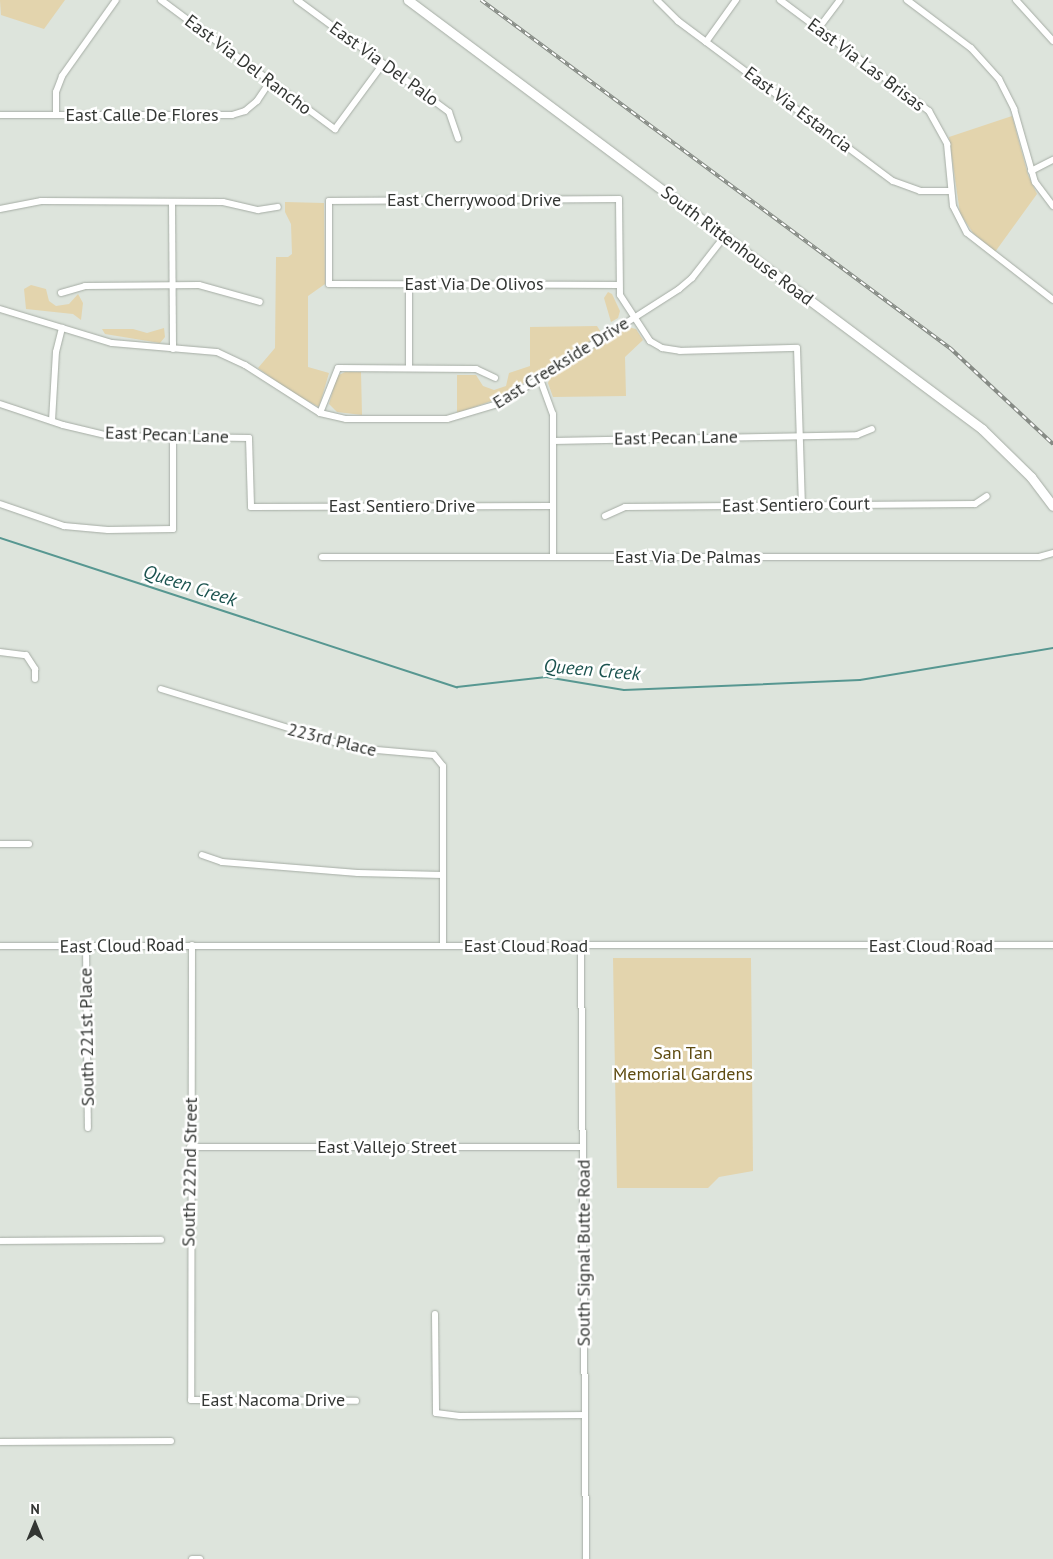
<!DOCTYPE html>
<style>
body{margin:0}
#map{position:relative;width:1053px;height:1559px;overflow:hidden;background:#dde4dc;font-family:"PT Sans",sans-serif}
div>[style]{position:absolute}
.green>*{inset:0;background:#e3d4ad}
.stream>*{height:2px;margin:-1px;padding:0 1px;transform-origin:1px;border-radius:1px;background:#579791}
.roads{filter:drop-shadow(0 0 1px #a5aca4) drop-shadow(0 0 1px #a5aca4)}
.minor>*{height:6px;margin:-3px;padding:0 3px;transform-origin:3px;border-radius:3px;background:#fff}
.secondary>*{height:9px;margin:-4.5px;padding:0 4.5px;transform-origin:4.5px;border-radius:4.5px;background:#fff}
.rail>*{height:4px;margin-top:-2px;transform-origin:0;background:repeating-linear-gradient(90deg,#fff 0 5.5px,#868b85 0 11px);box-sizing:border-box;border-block:1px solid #868b85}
span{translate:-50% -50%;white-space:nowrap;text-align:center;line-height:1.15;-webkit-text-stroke:5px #fff;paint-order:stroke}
.street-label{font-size:18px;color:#333633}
.park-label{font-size:18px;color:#5e4b11}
.water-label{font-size:19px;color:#1b534f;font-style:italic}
.north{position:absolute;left:10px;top:1499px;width:50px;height:50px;-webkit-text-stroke:4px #fff;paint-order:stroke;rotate:0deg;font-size:14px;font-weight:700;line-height:20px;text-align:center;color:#333633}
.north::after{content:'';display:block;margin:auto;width:18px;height:22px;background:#333633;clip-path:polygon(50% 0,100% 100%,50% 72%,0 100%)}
</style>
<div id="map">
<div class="green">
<div style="clip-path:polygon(0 0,65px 0,44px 29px,1px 15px)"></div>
<div style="clip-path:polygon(1012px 116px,1028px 175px,1037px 194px,995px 252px,973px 233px,960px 213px,949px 137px)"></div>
<div style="clip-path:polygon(285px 202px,324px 203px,325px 284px,308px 296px,308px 367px,329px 373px,319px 407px,289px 391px,258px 368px,275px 348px,276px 257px,288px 257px,292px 254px,291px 224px,285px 212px)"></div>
<div style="clip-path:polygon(31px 285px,46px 289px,49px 301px,56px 306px,69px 304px,78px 294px,83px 303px,81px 320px,73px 314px,26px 309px,24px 289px)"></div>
<div style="clip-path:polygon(608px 292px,612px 294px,620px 311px,618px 318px,611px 322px,604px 298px)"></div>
<div style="clip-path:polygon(597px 326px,602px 334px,500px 398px,457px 413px,457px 375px,476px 375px,483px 386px,494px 390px,506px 386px,509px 373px,530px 366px,530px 327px)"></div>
<div style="clip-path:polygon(627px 327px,636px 329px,643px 340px,625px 357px,626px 396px,553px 397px,548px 383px,551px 376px)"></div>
<div style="clip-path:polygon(164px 328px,165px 337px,160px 343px,105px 334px,102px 329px,133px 329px,147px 333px)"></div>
<div style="clip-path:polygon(345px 372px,361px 372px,362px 415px,337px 412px,329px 404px,337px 376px)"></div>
<div style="clip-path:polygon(613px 958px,751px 958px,753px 1171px,719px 1177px,708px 1188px,617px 1188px)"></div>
</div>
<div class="stream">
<div style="left:0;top:538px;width:481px;rotate:18.1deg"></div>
<div style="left:457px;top:687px;width:90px;rotate:-6.4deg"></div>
<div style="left:546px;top:677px;width:79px;rotate:9.5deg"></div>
<div style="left:624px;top:690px;width:236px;rotate:-2.4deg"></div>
<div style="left:860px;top:680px;width:196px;rotate:-9.4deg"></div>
</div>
<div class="roads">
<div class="minor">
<div style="left:161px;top:0;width:217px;rotate:36.6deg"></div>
<div style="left:335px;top:129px;width:81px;rotate:-53.6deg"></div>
<div style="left:297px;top:0;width:189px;rotate:36.4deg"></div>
<div style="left:449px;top:112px;width:28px;rotate:71deg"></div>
<div style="left:657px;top:0;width:30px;rotate:45deg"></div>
<div style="left:678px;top:21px;width:268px;rotate:36.7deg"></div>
<div style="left:893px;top:181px;width:29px;rotate:20deg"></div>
<div style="left:920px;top:191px;width:31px"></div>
<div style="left:780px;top:0;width:186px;rotate:36.7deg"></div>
<div style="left:929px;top:111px;width:38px;rotate:61deg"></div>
<div style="left:947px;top:144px;width:62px;rotate:84.5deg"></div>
<div style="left:953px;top:206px;width:30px;rotate:63deg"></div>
<div style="left:967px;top:233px;width:109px;rotate:37.9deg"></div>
<div style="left:907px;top:0;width:80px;rotate:36.9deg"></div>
<div style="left:971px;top:48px;width:42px;rotate:47.9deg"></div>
<div style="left:999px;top:79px;width:34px;rotate:63deg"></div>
<div style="left:1014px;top:109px;width:76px;rotate:74deg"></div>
<div style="left:1035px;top:182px;width:30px;rotate:53deg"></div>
<div style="left:1016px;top:0;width:55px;rotate:47.9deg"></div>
<div style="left:818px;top:29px;width:36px;rotate:-53deg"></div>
<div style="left:706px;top:42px;width:52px;rotate:-54.5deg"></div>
<div style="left:0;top:115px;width:232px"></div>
<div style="left:232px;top:115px;width:14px;rotate:-17deg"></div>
<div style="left:245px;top:111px;width:16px;rotate:-40deg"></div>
<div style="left:257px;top:101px;width:23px;rotate:-56deg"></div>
<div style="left:56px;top:115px;width:23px;rotate:-90deg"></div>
<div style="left:56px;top:92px;width:17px;rotate:-69deg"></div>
<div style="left:62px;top:76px;width:93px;rotate:-54.6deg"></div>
<div style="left:1031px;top:171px;width:25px;rotate:-27deg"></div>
<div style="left:172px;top:202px;width:147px;rotate:89.6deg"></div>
<div style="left:0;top:209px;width:42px;rotate:-11deg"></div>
<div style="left:41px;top:201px;width:182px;rotate:0.3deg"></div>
<div style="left:223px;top:202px;width:36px;rotate:13deg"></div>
<div style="left:258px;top:210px;width:20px;rotate:-9deg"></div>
<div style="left:409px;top:284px;width:84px;rotate:90deg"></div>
<div style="left:619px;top:285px;width:290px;rotate:-179.8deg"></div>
<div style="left:329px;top:284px;width:83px;rotate:-90deg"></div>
<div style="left:329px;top:201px;width:290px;rotate:-0.4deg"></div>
<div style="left:619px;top:199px;width:96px;rotate:89.4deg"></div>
<div style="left:620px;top:295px;width:55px;rotate:56.9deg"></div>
<div style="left:650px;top:341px;width:14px;rotate:30deg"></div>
<div style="left:662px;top:348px;width:18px;rotate:9deg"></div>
<div style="left:680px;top:351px;width:117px;rotate:-1.5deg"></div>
<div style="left:797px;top:348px;width:157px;rotate:88.2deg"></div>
<div style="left:61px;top:293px;width:25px;rotate:-16deg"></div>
<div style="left:85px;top:286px;width:114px;rotate:-0.5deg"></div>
<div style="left:199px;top:285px;width:63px;rotate:15.6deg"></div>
<div style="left:0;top:309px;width:117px;rotate:16.9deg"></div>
<div style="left:112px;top:343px;width:105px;rotate:4.9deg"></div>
<div style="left:217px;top:352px;width:31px;rotate:25deg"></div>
<div style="left:245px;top:365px;width:89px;rotate:32.6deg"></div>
<div style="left:320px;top:413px;width:27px;rotate:13deg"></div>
<div style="left:346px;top:419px;width:101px"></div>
<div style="left:447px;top:419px;width:56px;rotate:-16.5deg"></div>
<div style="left:501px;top:403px;width:211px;rotate:-32.6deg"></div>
<div style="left:679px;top:289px;width:17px;rotate:-40deg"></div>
<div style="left:692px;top:278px;width:52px;rotate:-52deg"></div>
<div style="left:540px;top:379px;width:37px;rotate:70deg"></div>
<div style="left:553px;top:414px;width:143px;rotate:90deg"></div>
<div style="left:0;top:404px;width:66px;rotate:18.4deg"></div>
<div style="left:63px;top:425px;width:47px;rotate:13.4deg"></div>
<div style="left:109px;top:436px;width:140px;rotate:0.8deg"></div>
<div style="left:249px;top:438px;width:69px;rotate:88.3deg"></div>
<div style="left:251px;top:507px;width:301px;rotate:-0.2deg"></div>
<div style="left:320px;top:413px;width:48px;rotate:-68.2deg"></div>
<div style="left:338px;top:368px;width:138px;rotate:0.4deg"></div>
<div style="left:476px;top:369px;width:21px;rotate:25deg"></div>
<div style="left:52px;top:421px;width:69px;rotate:-86.7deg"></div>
<div style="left:56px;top:352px;width:25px;rotate:-76deg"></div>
<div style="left:553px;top:441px;width:304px;rotate:-1.1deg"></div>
<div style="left:857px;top:435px;width:16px;rotate:-22deg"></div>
<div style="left:0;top:504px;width:68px;rotate:19deg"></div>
<div style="left:64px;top:526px;width:44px;rotate:5.2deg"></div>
<div style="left:108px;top:530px;width:65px;rotate:-0.9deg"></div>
<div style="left:173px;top:529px;width:92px;rotate:-90deg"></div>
<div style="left:605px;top:516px;width:22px;rotate:-24deg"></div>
<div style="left:625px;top:507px;width:350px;rotate:-0.5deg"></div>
<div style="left:975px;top:504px;width:14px;rotate:-34deg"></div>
<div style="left:322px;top:557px;width:717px"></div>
<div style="left:1039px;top:557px;width:15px;rotate:-16deg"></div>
<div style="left:0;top:652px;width:26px;rotate:7deg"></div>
<div style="left:26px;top:655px;width:17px;rotate:57deg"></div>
<div style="left:35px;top:669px;width:10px;rotate:90deg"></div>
<div style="left:161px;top:689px;width:202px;rotate:17deg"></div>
<div style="left:354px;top:748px;width:80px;rotate:5deg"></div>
<div style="left:434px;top:755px;width:14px;rotate:51deg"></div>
<div style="left:443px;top:766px;width:180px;rotate:90deg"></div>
<div style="left:0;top:844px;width:29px"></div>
<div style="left:202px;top:855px;width:21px;rotate:19deg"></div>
<div style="left:222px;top:862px;width:136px;rotate:4.6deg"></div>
<div style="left:358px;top:873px;width:85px;rotate:1.3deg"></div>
<div style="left:192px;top:945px;width:455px;rotate:90.1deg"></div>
<div style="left:191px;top:1400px;width:165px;rotate:0.3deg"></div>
<div style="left:0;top:946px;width:1053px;rotate:-0.05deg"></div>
<div style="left:581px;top:946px;width:613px;rotate:89.53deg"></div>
<div style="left:86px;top:947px;width:181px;rotate:89.4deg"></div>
<div style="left:190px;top:1147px;width:393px"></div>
<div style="left:0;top:1241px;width:161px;rotate:-0.4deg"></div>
<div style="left:435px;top:1314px;width:99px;rotate:89.4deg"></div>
<div style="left:436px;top:1413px;width:24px;rotate:7deg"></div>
<div style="left:460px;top:1416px;width:125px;rotate:-0.5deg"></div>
<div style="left:0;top:1442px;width:171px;rotate:-0.3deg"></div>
<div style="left:192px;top:1559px;width:8px"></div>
</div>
<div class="secondary">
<div style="left:408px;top:0;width:717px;rotate:36.77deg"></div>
<div style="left:982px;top:429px;width:69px;rotate:44.4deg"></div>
<div style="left:1031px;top:477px;width:36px;rotate:53deg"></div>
</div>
</div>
<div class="rail">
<div style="left:481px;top:0;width:584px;rotate:36.58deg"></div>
<div style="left:950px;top:348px;width:141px;rotate:43deg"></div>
</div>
<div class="street-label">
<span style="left:384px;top:64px;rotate:36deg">East Via Del Palo</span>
<span style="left:248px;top:65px;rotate:37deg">East Via Del Rancho</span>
<span style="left:866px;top:65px;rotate:37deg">East Via Las Brisas</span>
<span style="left:798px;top:110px;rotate:37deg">East Via Estancia</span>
<span style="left:142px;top:115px">East Calle De Flores</span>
<span style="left:474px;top:200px">East Cherrywood Drive</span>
<span style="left:737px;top:246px;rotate:37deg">South Rittenhouse Road</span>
<span style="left:474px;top:284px">East Via De Olivos</span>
<span style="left:561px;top:363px;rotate:-32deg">East Creekside Drive</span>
<span style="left:167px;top:435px;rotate:2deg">East Pecan Lane</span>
<span style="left:676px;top:438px;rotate:-1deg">East Pecan Lane</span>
<span style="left:796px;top:505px;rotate:-1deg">East Sentiero Court</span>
<span style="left:402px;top:506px">East Sentiero Drive</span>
<span style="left:688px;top:557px">East Via De Palmas</span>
<span style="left:332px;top:740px;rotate:14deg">223rd Place</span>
<span style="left:122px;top:946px;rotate:-1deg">East Cloud Road</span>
<span style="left:526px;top:946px">East Cloud Road</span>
<span style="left:931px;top:946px">East Cloud Road</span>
<span style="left:87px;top:1037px;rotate:-91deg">South 221st Place</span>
<span style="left:387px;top:1147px">East Vallejo Street</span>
<span style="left:190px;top:1172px;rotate:-89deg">South 222nd Street</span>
<span style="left:584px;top:1253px;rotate:-90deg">South Signal Butte Road</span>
<span style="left:273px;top:1400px">East Nacoma Drive</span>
</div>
<div class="park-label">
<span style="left:683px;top:1064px">San Tan<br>Memorial Gardens</span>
</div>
<div class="water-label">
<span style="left:190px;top:586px;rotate:18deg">Queen Creek</span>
<span style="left:592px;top:670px;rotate:5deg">Queen Creek</span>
</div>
<div class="north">N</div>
</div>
